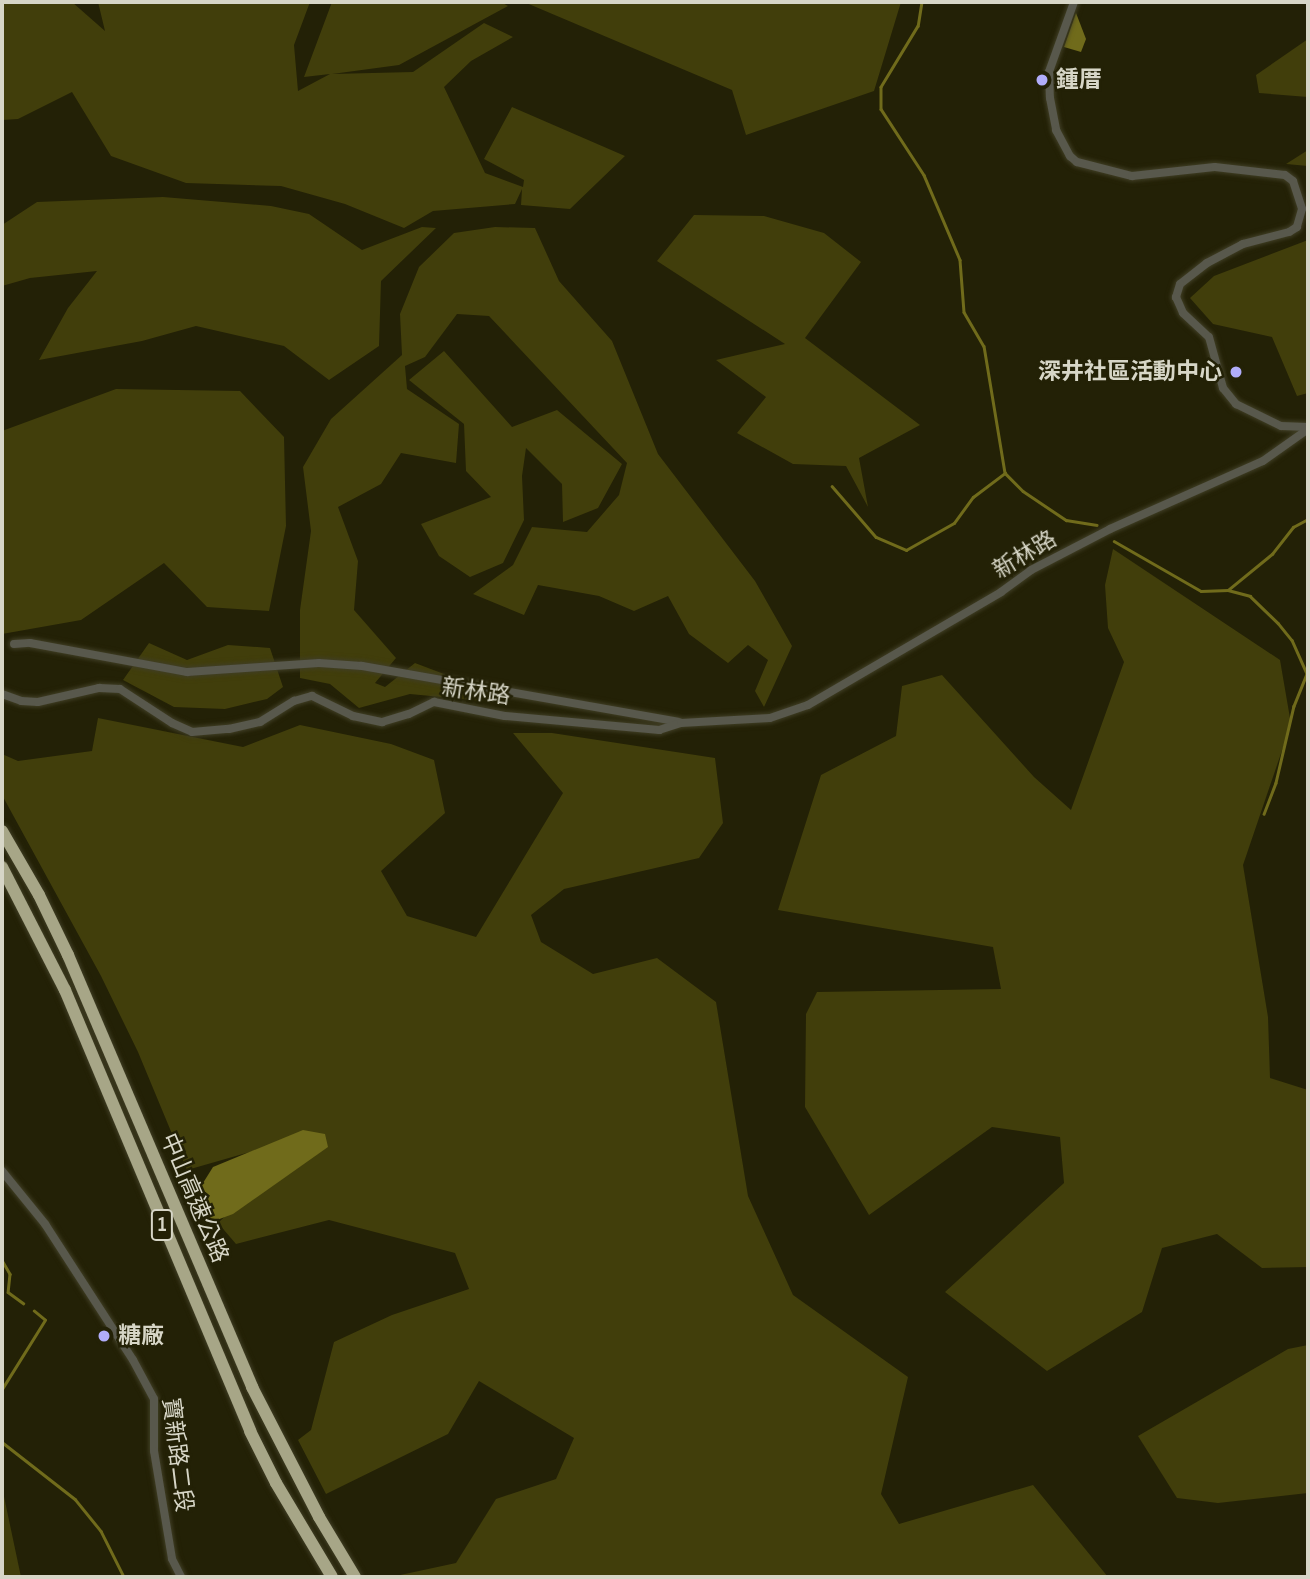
<!DOCTYPE html>
<meta charset="utf-8">
<style>
body{margin:0}
#map{position:relative;width:1310px;height:1579px;overflow:hidden;background:#232106;font-family:"Sofia Sans Condensed","Noto Sans TC",sans-serif}
div>[style]{position:absolute}
.green>*{inset:0;background:#413e0b}
.water>*{inset:0;background:#706b1b}
.stream>*{height:2.5px;margin:-1.25px;padding:0 1.25px;transform-origin:1.25px;border-radius:1.25px;background:#706b1b}
.roads{filter:drop-shadow(0 0 2px #403e25) drop-shadow(0 0 2px #403e25)}
.tertiary>*{height:8px;margin:-4px;padding:0 4px;transform-origin:4px;border-radius:4px;background:#58584c}
.motorway>*{height:12px;margin:-6px;padding:0 6px;transform-origin:6px;border-radius:6px;background:#a7a687}
.dots>*{width:19px;height:19px;translate:-50% -50%;box-sizing:border-box;border:4px solid #232106;border-radius:50%}
span{translate:-50% -50%;white-space:nowrap;text-align:center;line-height:1.15;-webkit-text-stroke:5px #232106;paint-order:stroke}
.shield-label span{padding:2px 5px;background:#232106;border:2px solid;border-radius:5px;-webkit-text-stroke-width:0}
.shield-label{font-size:21px;color:#d7d6c7;font-weight:700}
.poi-label{font-size:23px;color:#d7d6c7;font-weight:700}
.left{translate:0 -50%;text-align:left}
.right{translate:-100% -50%;text-align:right}
.street-label{font-size:23px;color:#d7d6c7}
.frame{position:absolute;inset:0;border:4px solid #d7d6c7;pointer-events:none}
</style>
<div id="map">
<div class="green">
<div style="clip-path:polygon(2px 2px,72px 2px,105px 31px,98px 2px,310px 2px,294px 45px,298px 91px,330px 74px,304px 77px,332px 2px,501px 2px,508px 6px,399px 65px,332px 74px,413px 72px,484px 23px,513px 37px,471px 61px,444px 87px,485px 173px,523px 187px,524px 180px,484px 159px,512px 107px,625px 156px,570px 209px,521px 205px,522px 189px,515px 204px,433px 211px,404px 228px,345px 204px,281px 186px,186px 183px,111px 156px,72px 92px,18px 119px,2px 120px)"></div>
<div style="clip-path:polygon(524px 2px,901px 2px,874px 91px,746px 135px,732px 90px)"></div>
<div style="clip-path:polygon(1308px 39px,1308px 97px,1259px 93px,1256px 75px)"></div>
<div style="clip-path:polygon(1308px 150px,1308px 166px,1286px 164px)"></div>
<div style="clip-path:polygon(163px 197px,271px 206px,309px 214px,362px 250px,422px 227px,436px 228px,381px 281px,379px 346px,329px 380px,284px 346px,196px 326px,142px 341px,39px 360px,68px 308px,97px 271px,30px 278px,2px 286px,2px 225px,37px 202px)"></div>
<div style="clip-path:polygon(694px 215px,764px 216px,824px 233px,861px 262px,805px 338px,920px 425px,859px 458px,868px 507px,846px 466px,793px 464px,737px 433px,766px 397px,716px 360px,785px 344px,657px 261px)"></div>
<div style="clip-path:polygon(495px 227px,535px 228px,559px 281px,612px 341px,658px 454px,755px 581px,792px 646px,764px 707px,755px 691px,768px 660px,748px 645px,728px 663px,689px 634px,668px 596px,634px 611px,599px 596px,538px 585px,524px 615px,473px 594px,513px 565px,532px 527px,587px 532px,619px 495px,627px 463px,489px 316px,457px 314px,425px 357px,405px 366px,407px 389px,459px 424px,456px 463px,401px 453px,381px 484px,338px 507px,358px 561px,354px 610px,396px 658px,375px 683px,385px 687px,415px 663px,499px 695px,493px 702px,410px 694px,359px 708px,330px 684px,300px 678px,300px 610px,311px 531px,303px 467px,331px 419px,402px 355px,400px 314px,419px 267px,454px 233px)"></div>
<div style="clip-path:polygon(1308px 240px,1308px 393px,1297px 396px,1272px 337px,1213px 324px,1190px 298px,1214px 276px)"></div>
<div style="clip-path:polygon(444px 351px,512px 427px,557px 410px,622px 464px,598px 508px,563px 522px,562px 484px,526px 448px,522px 476px,524px 520px,503px 563px,470px 577px,439px 556px,421px 524px,491px 497px,466px 471px,464px 424px,409px 380px)"></div>
<div style="clip-path:polygon(116px 389px,240px 391px,284px 437px,286px 526px,269px 611px,207px 607px,164px 563px,81px 620px,2px 634px,2px 431px)"></div>
<div style="clip-path:polygon(1113px 549px,1280px 660px,1291px 724px,1243px 865px,1268px 1017px,1270px 1078px,1308px 1090px,1308px 1267px,1262px 1268px,1217px 1234px,1162px 1248px,1142px 1312px,1047px 1371px,945px 1292px,1064px 1183px,1060px 1137px,992px 1127px,869px 1215px,805px 1107px,806px 1014px,817px 992px,1001px 989px,993px 947px,778px 910px,821px 775px,896px 736px,902px 686px,942px 675px,1034px 777px,1071px 810px,1124px 662px,1108px 628px,1105px 585px)"></div>
<div style="clip-path:polygon(149px 643px,187px 660px,228px 645px,270px 648px,283px 687px,267px 699px,225px 709px,174px 707px,123px 680px)"></div>
<div style="clip-path:polygon(98px 718px,243px 747px,300px 725px,391px 744px,434px 760px,445px 813px,381px 871px,407px 916px,476px 937px,563px 793px,513px 733px,552px 733px,715px 758px,723px 823px,699px 858px,564px 889px,531px 915px,541px 942px,593px 974px,657px 958px,716px 1002px,748px 1196px,793px 1295px,908px 1377px,881px 1494px,899px 1524px,1033px 1485px,1108px 1577px,391px 1577px,456px 1563px,496px 1499px,556px 1479px,574px 1438px,479px 1381px,448px 1434px,326px 1494px,298px 1440px,311px 1430px,334px 1342px,392px 1315px,469px 1289px,455px 1253px,329px 1220px,236px 1244px,218px 1223px,282px 1161px,267px 1147px,187px 1170px,138px 1052px,101px 976px,2px 795px,2px 754px,18px 761px,92px 751px)"></div>
<div style="clip-path:polygon(1308px 1345px,1308px 1493px,1218px 1503px,1177px 1498px,1138px 1436px,1288px 1349px)"></div>
<div style="clip-path:polygon(2px 1487px,21px 1577px,2px 1577px)"></div>
</div>
<div class="water">
<div style="clip-path:polygon(1076px 13px,1086px 39px,1081px 52px,1064px 47px)"></div>
<div style="clip-path:polygon(303px 1130px,325px 1134px,328px 1147px,233px 1214px,206px 1224px,198px 1191px,213px 1167px)"></div>
</div>
<div class="stream">
<div style="left:922px;top:2px;width:24px;rotate:99deg"></div>
<div style="left:918px;top:26px;width:71px;rotate:121.2deg"></div>
<div style="left:881px;top:87px;width:22px;rotate:90deg"></div>
<div style="left:881px;top:109px;width:79px;rotate:56.9deg"></div>
<div style="left:924px;top:175px;width:92px;rotate:67deg"></div>
<div style="left:960px;top:260px;width:52px;rotate:85.6deg"></div>
<div style="left:964px;top:312px;width:39px;rotate:60deg"></div>
<div style="left:984px;top:346px;width:129px;rotate:80.6deg"></div>
<div style="left:1005px;top:473px;width:25px;rotate:45deg"></div>
<div style="left:1023px;top:491px;width:52px;rotate:34deg"></div>
<div style="left:1066px;top:520px;width:31px;rotate:9deg"></div>
<div style="left:832px;top:486px;width:67px;rotate:49.2deg"></div>
<div style="left:876px;top:537px;width:33px;rotate:23deg"></div>
<div style="left:906px;top:550px;width:55px;rotate:-29.4deg"></div>
<div style="left:954px;top:523px;width:32px;rotate:-54deg"></div>
<div style="left:973px;top:497px;width:40px;rotate:-37deg"></div>
<div style="left:1114px;top:541px;width:100px;rotate:29.9deg"></div>
<div style="left:1201px;top:591px;width:27px;rotate:-2deg"></div>
<div style="left:1228px;top:590px;width:57px;rotate:-39.3deg"></div>
<div style="left:1272px;top:554px;width:34px;rotate:-52deg"></div>
<div style="left:1293px;top:527px;width:17px;rotate:-28deg"></div>
<div style="left:1228px;top:590px;width:23px;rotate:15deg"></div>
<div style="left:1250px;top:596px;width:39px;rotate:44deg"></div>
<div style="left:1278px;top:623px;width:22px;rotate:51deg"></div>
<div style="left:1292px;top:640px;width:37px;rotate:66deg"></div>
<div style="left:1307px;top:674px;width:35px;rotate:112deg"></div>
<div style="left:1294px;top:706px;width:79px;rotate:103.2deg"></div>
<div style="left:1276px;top:783px;width:33px;rotate:111deg"></div>
<div style="left:2px;top:1260px;width:16px;rotate:60deg"></div>
<div style="left:10px;top:1274px;width:18px;rotate:96deg"></div>
<div style="left:8px;top:1292px;width:19px;rotate:36deg"></div>
<div style="left:2px;top:1389px;width:81px;rotate:-58.1deg"></div>
<div style="left:45px;top:1320px;width:14px;rotate:-141deg"></div>
<div style="left:2px;top:1442px;width:93px;rotate:38deg"></div>
<div style="left:75px;top:1499px;width:41px;rotate:50.9deg"></div>
<div style="left:101px;top:1531px;width:51px;rotate:63.4deg"></div>
</div>
<div class="roads">
<div class="tertiary">
<div style="left:1074px;top:2px;width:74px;rotate:109.7deg"></div>
<div style="left:1049px;top:72px;width:26px;rotate:88deg"></div>
<div style="left:1050px;top:98px;width:33px;rotate:79deg"></div>
<div style="left:1056px;top:130px;width:30px;rotate:62deg"></div>
<div style="left:1070px;top:156px;width:9px;rotate:41deg"></div>
<div style="left:1077px;top:162px;width:57px;rotate:14.3deg"></div>
<div style="left:1132px;top:176px;width:83px;rotate:-6.2deg"></div>
<div style="left:1215px;top:167px;width:70px;rotate:6.5deg"></div>
<div style="left:1285px;top:175px;width:10px;rotate:37deg"></div>
<div style="left:1293px;top:181px;width:29px;rotate:72deg"></div>
<div style="left:1302px;top:209px;width:19px;rotate:106deg"></div>
<div style="left:1297px;top:227px;width:9px;rotate:148deg"></div>
<div style="left:1289px;top:232px;width:48px;rotate:165.4deg"></div>
<div style="left:1243px;top:244px;width:41px;rotate:152.2deg"></div>
<div style="left:1207px;top:263px;width:34px;rotate:142deg"></div>
<div style="left:1180px;top:284px;width:14px;rotate:107deg"></div>
<div style="left:1176px;top:297px;width:17px;rotate:66deg"></div>
<div style="left:1183px;top:313px;width:35px;rotate:43deg"></div>
<div style="left:1209px;top:337px;width:53px;rotate:74.6deg"></div>
<div style="left:1223px;top:388px;width:21px;rotate:51deg"></div>
<div style="left:1236px;top:404px;width:50px;rotate:26.1deg"></div>
<div style="left:1281px;top:426px;width:27px;rotate:2deg"></div>
<div style="left:14px;top:644px;width:16px;rotate:-4deg"></div>
<div style="left:30px;top:643px;width:160px;rotate:10.5deg"></div>
<div style="left:187px;top:672px;width:132px;rotate:-3.9deg"></div>
<div style="left:319px;top:663px;width:43px;rotate:4deg"></div>
<div style="left:362px;top:666px;width:321px;rotate:10deg"></div>
<div style="left:2px;top:694px;width:20px;rotate:20deg"></div>
<div style="left:21px;top:701px;width:17px;rotate:3deg"></div>
<div style="left:38px;top:702px;width:63px;rotate:-12.9deg"></div>
<div style="left:99px;top:688px;width:21px;rotate:3deg"></div>
<div style="left:120px;top:689px;width:62px;rotate:33.2deg"></div>
<div style="left:172px;top:723px;width:22px;rotate:24deg"></div>
<div style="left:192px;top:732px;width:37px;rotate:-5deg"></div>
<div style="left:229px;top:729px;width:32px;rotate:-13deg"></div>
<div style="left:260px;top:722px;width:40px;rotate:-32deg"></div>
<div style="left:294px;top:701px;width:19px;rotate:-16deg"></div>
<div style="left:312px;top:696px;width:46px;rotate:26deg"></div>
<div style="left:353px;top:716px;width:30px;rotate:12deg"></div>
<div style="left:382px;top:722px;width:28px;rotate:-17deg"></div>
<div style="left:409px;top:714px;width:28px;rotate:-26deg"></div>
<div style="left:434px;top:702px;width:72px;rotate:11.2deg"></div>
<div style="left:505px;top:716px;width:155px;rotate:5.2deg"></div>
<div style="left:659px;top:730px;width:23px;rotate:-18deg"></div>
<div style="left:681px;top:723px;width:89px;rotate:-3.2deg"></div>
<div style="left:770px;top:718px;width:40px;rotate:-18.9deg"></div>
<div style="left:808px;top:705px;width:224px;rotate:-30.3deg"></div>
<div style="left:1001px;top:592px;width:37px;rotate:-36deg"></div>
<div style="left:1031px;top:570px;width:89px;rotate:-27.4deg"></div>
<div style="left:1110px;top:529px;width:167px;rotate:-24deg"></div>
<div style="left:1263px;top:461px;width:55px;rotate:-35.4deg"></div>
<div style="left:2px;top:1171px;width:68px;rotate:50.9deg"></div>
<div style="left:45px;top:1224px;width:162px;rotate:57.1deg"></div>
<div style="left:133px;top:1360px;width:44px;rotate:61.7deg"></div>
<div style="left:154px;top:1399px;width:52px;rotate:90deg"></div>
<div style="left:154px;top:1451px;width:109px;rotate:80.5deg"></div>
<div style="left:172px;top:1559px;width:20px;rotate:63deg"></div>
</div>
<div class="motorway">
<div style="left:2px;top:831px;width:74px;rotate:60deg"></div>
<div style="left:39px;top:895px;width:67px;rotate:64.2deg"></div>
<div style="left:68px;top:955px;width:470px;rotate:66.9deg"></div>
<div style="left:252px;top:1387px;width:146px;rotate:62.7deg"></div>
<div style="left:319px;top:1517px;width:70px;rotate:59deg"></div>
<div style="left:2px;top:867px;width:138px;rotate:62.9deg"></div>
<div style="left:65px;top:990px;width:478px;rotate:67.2deg"></div>
<div style="left:250px;top:1431px;width:58px;rotate:63.4deg"></div>
<div style="left:276px;top:1483px;width:109px;rotate:59.2deg"></div>
</div>
</div>
<div class="dots">
<div style="left:1042px;top:80px;background:#b1adfa"></div>
<div style="left:1236px;top:372px;background:#b1adfa"></div>
<div style="left:104px;top:1336px;background:#b1adfa"></div>
</div>
<div class="shield-label">
<span style="left:162px;top:1225px">1</span>
</div>
<div class="poi-label">
<span class="left" style="left:1056px;top:80px">鍾厝</span>
<span class="right" style="left:1222px;top:372px">深井社區活動中心</span>
<span class="left" style="left:118px;top:1336px">糖廠</span>
</div>
<div class="street-label">
<span style="left:1025px;top:555px;rotate:-31deg">新林路</span>
<span style="left:476px;top:692px;rotate:8deg">新林路</span>
<span style="left:194px;top:1198px;rotate:67deg">中山高速公路</span>
<span style="left:177px;top:1455px;rotate:83deg">寶新路二段</span>
</div>
<div class="frame"></div>
</div>
